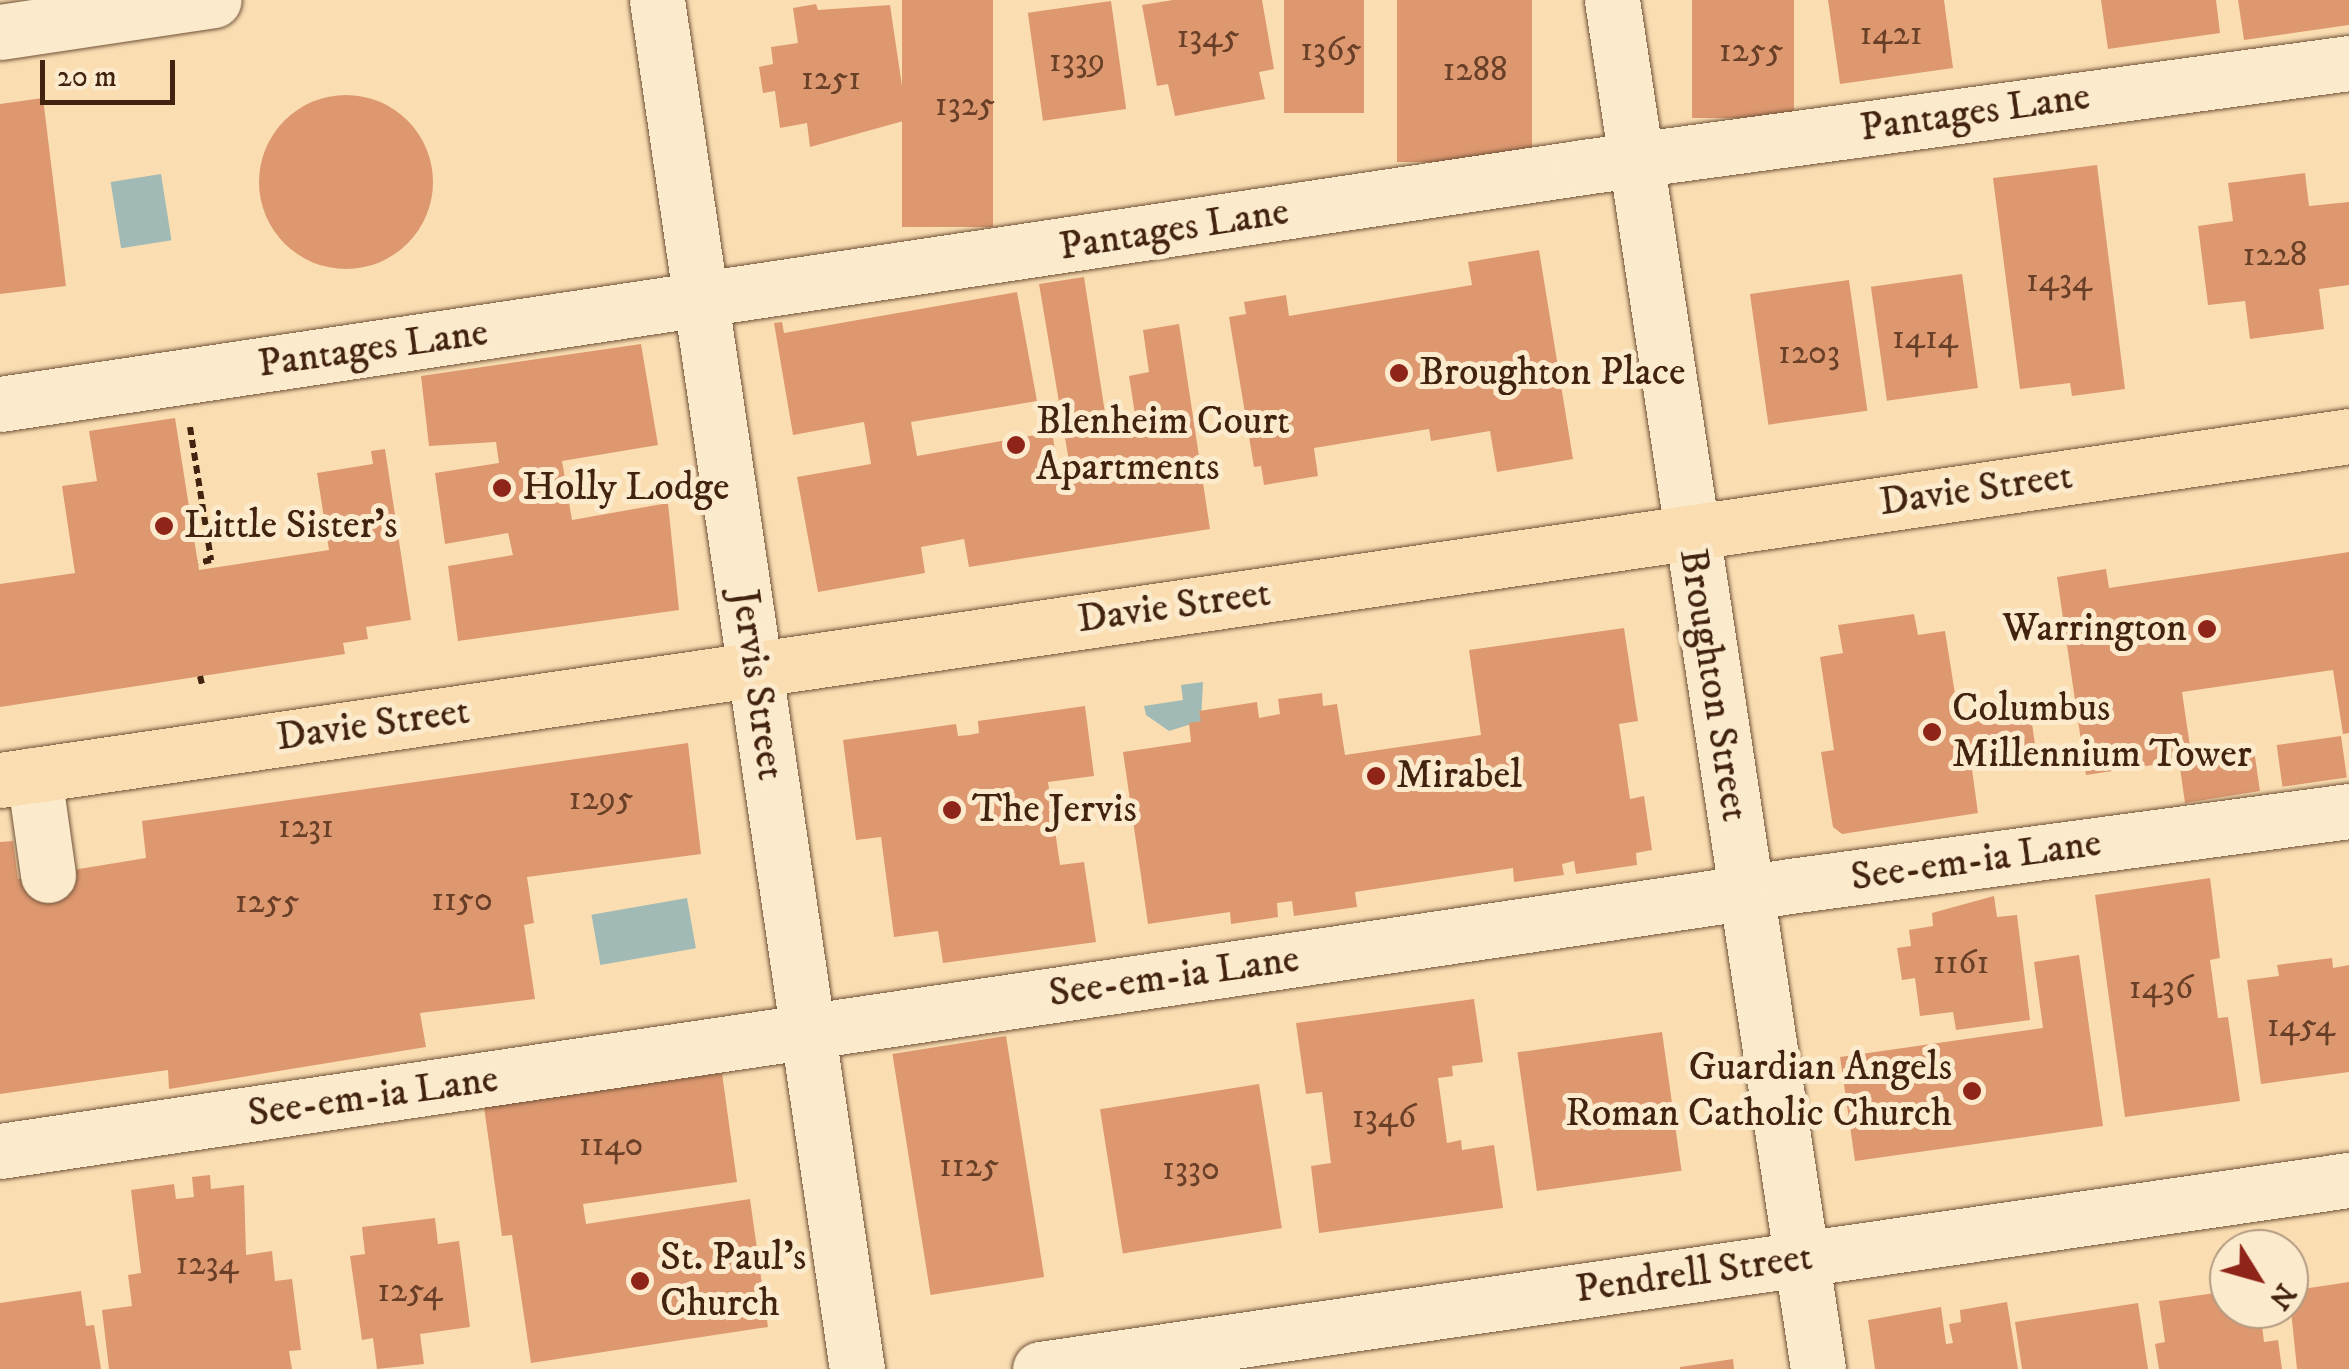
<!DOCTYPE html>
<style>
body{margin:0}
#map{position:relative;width:2349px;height:1369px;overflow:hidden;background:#fadeb2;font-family:"IM FELL DW Pica",serif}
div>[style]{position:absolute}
.water>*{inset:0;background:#a1bab6;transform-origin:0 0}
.building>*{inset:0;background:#dd9870;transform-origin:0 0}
.round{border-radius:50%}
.path>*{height:6px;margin-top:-3px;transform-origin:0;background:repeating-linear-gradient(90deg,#42230f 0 8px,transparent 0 13px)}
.roads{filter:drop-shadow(0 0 2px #705238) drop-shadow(0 0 2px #705238)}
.minor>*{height:55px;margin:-27.5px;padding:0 27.5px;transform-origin:27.5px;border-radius:27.5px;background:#fceacd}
.major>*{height:55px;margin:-27.5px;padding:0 27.5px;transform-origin:27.5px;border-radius:27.5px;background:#fadeb2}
.dots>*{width:28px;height:28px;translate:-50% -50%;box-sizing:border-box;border:5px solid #fceacd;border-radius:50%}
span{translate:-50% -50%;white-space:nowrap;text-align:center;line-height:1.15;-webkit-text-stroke:10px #fceacd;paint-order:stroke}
.number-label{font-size:35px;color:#694027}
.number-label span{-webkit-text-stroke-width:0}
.street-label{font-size:40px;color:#42230f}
.poi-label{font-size:40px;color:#42230f}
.left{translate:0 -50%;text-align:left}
.right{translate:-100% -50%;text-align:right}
.north{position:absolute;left:2209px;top:1229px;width:100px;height:100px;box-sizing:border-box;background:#fceacd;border:2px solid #b29a81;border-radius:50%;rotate:127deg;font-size:28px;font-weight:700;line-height:40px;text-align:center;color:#42230f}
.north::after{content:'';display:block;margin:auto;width:35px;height:45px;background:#8f2418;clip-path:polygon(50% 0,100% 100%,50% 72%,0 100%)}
.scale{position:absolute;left:40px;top:60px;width:135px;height:45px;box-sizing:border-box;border:5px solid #42230f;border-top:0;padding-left:12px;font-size:30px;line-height:35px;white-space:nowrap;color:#42230f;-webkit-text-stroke:8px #fceacd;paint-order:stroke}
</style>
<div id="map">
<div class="water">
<div style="left:161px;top:174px;width:67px;height:51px;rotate:81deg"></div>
<div style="clip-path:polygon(1203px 682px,1201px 721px,1169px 731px,1146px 715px,1144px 706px,1183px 700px,1181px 685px)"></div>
<div style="left:687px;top:898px;width:51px;height:97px;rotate:80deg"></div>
</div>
<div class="building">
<div style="left:902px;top:0;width:91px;height:227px"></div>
<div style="clip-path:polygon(1173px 0,1262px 0,1274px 69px,1259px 72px,1265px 99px,1175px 116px,1168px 84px,1157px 86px,1142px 5px)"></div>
<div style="left:1284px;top:0;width:80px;height:113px"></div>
<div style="left:1397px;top:0;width:135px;height:162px"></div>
<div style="left:1692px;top:0;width:102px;height:118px"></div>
<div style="clip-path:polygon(1828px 0,1944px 0,1953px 68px,1840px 84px)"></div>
<div style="clip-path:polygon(2101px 0,2216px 0,2220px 33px,2108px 49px)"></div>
<div style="clip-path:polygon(2238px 0,2349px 0,2349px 25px,2244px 40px)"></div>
<div style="left:1111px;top:1px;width:109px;height:84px;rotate:82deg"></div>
<div style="clip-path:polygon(816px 4px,818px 10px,890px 5px,907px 120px,810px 147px,807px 123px,780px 128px,775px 91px,763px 93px,759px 67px,773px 64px,771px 47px,798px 43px,793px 8px)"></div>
<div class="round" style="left:259px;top:95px;width:174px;height:174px"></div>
<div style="clip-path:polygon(43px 98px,66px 286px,0 294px,0 104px)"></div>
<div style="clip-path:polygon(2097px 165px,2125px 389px,2072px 396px,2070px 383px,2020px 389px,1993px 178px)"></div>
<div style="clip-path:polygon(2305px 173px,2309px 206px,2349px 202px,2349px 285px,2319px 289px,2324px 329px,2250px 339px,2245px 301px,2208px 305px,2198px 226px,2233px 221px,2228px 183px)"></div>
<div style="clip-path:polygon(1539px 250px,1573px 459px,1497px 472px,1490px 431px,1431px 441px,1429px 429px,1314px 448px,1318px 476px,1264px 485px,1261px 466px,1254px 467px,1229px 317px,1246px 314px,1244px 302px,1286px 295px,1289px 316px,1472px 285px,1468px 262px)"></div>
<div style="left:1962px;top:274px;width:115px;height:92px;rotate:82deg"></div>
<div style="clip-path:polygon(1084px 277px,1108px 432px,1137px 427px,1129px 376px,1149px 372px,1143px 330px,1179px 324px,1210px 529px,969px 567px,964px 539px,921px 547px,925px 573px,818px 592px,797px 477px,871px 464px,864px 422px,793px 435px,774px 323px,782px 322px,784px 333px,1017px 292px,1037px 401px,911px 422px,917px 456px,1052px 432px,1062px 493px,1074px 491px,1039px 284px)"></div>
<div style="left:1849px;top:280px;width:132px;height:100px;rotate:82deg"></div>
<div style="clip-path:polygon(641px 344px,658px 445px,562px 461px,572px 520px,668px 503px,679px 610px,458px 641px,448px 566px,513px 555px,508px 533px,445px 544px,435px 473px,499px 463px,496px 442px,429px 446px,421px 376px)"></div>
<div style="clip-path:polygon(175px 418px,199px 570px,329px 550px,317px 473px,373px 464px,371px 451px,385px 449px,411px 620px,366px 627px,368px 639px,343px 643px,345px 654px,0 707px,0 584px,75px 573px,62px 486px,97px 481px,89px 431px)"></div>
<div style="clip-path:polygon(2349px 552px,2349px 733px,2343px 734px,2333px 670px,2182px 692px,2192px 760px,2254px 750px,2260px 791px,2185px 803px,2179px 761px,2086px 775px,2057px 577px,2106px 569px,2109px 588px)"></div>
<div style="clip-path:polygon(1914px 614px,1918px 635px,1945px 631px,1959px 719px,2030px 709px,2035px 745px,1970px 755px,1978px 813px,1842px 834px,1833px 827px,1821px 752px,1834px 750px,1820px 657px,1843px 653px,1838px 625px)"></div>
<div style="clip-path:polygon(1624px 628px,1638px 721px,1619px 724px,1630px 799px,1644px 796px,1652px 850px,1636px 853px,1637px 865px,1576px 874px,1574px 861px,1562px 864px,1564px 875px,1514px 882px,1513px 868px,1355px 892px,1357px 907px,1294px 916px,1292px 901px,1277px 903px,1278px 917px,1231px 924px,1230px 912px,1148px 924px,1123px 752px,1191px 742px,1189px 723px,1201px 721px,1199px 711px,1257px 702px,1259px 718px,1280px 714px,1278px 699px,1322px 693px,1323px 706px,1337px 704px,1345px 755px,1481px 735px,1469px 650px)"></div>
<div style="clip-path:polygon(1085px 706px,1094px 776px,1048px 782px,1060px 865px,1084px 862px,1096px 942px,943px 963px,938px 931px,894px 937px,881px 837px,856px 840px,843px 740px,956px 724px,958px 736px,969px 735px,979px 733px,978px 721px)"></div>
<div style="left:2341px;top:736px;width:42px;height:65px;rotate:82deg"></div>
<div style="clip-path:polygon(688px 743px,701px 854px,527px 877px,534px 923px,524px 925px,535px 999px,420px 1013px,426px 1047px,169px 1089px,168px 1070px,0 1094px,0 842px,13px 841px,18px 879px,146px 858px,142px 821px)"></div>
<div style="clip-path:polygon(2210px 878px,2220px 958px,2210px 960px,2218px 1018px,2228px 1017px,2240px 1101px,2125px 1117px,2095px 895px)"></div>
<div style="clip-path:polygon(1994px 896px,1997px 917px,2017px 915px,2030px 1020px,1956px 1030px,1953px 1012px,1920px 1016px,1915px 978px,1902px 980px,1897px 948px,1911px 946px,1909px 930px,1933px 926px,1932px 913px)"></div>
<div style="clip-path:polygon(2079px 955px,2103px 1126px,1855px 1161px,1840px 1057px,2043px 1028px,2034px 962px)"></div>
<div style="clip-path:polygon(2332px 958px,2333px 968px,2349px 965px,2349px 1072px,2261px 1084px,2247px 980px,2279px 976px,2277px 965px)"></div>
<div style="clip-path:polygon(1474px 999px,1483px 1062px,1452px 1066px,1453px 1076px,1438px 1078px,1447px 1143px,1461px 1140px,1462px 1150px,1494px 1145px,1503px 1208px,1319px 1233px,1311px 1166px,1331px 1163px,1322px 1092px,1306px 1094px,1296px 1023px)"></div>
<div style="left:1662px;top:1032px;width:140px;height:146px;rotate:82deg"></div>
<div style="left:1006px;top:1036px;width:244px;height:115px;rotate:81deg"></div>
<div style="clip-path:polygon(722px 1073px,737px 1182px,583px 1204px,586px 1224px,750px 1199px,768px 1327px,531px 1363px,512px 1235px,502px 1236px,484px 1107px)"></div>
<div style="left:1259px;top:1084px;width:146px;height:161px;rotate:81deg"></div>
<div style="clip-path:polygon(210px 1175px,211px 1189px,244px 1185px,246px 1255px,272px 1251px,275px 1281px,292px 1279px,301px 1350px,289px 1351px,292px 1369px,109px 1369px,102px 1310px,132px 1306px,128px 1275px,141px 1273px,131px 1190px,174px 1184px,176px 1199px,194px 1197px,192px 1177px)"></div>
<div style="clip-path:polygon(435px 1218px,438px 1244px,459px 1241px,470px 1327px,420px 1334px,424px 1364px,377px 1369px,373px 1338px,362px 1340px,350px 1256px,365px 1254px,362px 1227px)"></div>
<div style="clip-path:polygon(2349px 1282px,2349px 1369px,2297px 1369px,2289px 1291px)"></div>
<div style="clip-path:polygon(81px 1291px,86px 1326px,94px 1325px,101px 1369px,0 1369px,0 1303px)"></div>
<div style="clip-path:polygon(2229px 1291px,2229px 1309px,2260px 1309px,2264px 1342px,2278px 1340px,2282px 1369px,2159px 1369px,2155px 1344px,2165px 1342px,2159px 1301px)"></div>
<div style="clip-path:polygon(2007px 1302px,2018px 1369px,1875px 1369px,1868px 1320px,1941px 1307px,1946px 1344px,1953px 1343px,1949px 1324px,1961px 1322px,1960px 1310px)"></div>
<div style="clip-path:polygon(2138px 1303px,2148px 1369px,2022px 1369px,2015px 1322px)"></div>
<div style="clip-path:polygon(1733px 1359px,1734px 1369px,1680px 1369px,1680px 1367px)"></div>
</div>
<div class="path">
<div style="left:190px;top:427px;width:135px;rotate:81deg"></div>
<div style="left:211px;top:560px;width:13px;rotate:167deg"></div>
<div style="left:200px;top:676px;width:8px;rotate:76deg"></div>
</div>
<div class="roads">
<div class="minor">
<div style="left:657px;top:0;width:1384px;rotate:81.69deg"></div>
<div style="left:1612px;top:0;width:1384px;rotate:81.44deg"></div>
<div style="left:0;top:32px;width:216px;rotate:-8.5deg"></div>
<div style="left:0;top:404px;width:1601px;rotate:-8.51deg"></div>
<div style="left:1583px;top:167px;width:773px;rotate:-7.73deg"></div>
<div style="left:34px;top:775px;width:101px;rotate:82deg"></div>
<div style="left:0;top:1151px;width:1810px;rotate:-8.42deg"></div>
<div style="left:1790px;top:886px;width:564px;rotate:-7.64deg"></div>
<div style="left:1040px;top:1369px;width:1323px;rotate:-8.22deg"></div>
</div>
<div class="major">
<div style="left:0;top:780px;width:2374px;rotate:-8.33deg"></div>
</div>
</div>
<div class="dots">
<div style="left:1399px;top:373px;background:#8f2418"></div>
<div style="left:1016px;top:445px;background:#8f2418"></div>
<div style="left:502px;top:488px;background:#8f2418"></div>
<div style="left:164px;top:526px;background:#8f2418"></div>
<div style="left:2207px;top:629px;background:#8f2418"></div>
<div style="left:1932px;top:732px;background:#8f2418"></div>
<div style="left:1376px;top:776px;background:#8f2418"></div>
<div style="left:952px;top:810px;background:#8f2418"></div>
<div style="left:1972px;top:1091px;background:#8f2418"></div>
<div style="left:640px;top:1281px;background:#8f2418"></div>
</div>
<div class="number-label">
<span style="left:1891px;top:34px">1421</span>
<span style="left:1208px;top:37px">1345</span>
<span style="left:1331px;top:50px">1365</span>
<span style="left:1751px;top:51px">1255</span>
<span style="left:1077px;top:61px">1339</span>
<span style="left:1475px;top:70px">1288</span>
<span style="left:831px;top:79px">1251</span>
<span style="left:965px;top:105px">1325</span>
<span style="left:2275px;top:255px">1228</span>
<span style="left:2059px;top:281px">1434</span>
<span style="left:1925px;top:338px">1414</span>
<span style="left:1809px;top:353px">1203</span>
<span style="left:601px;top:799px">1295</span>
<span style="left:306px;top:827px">1231</span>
<span style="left:462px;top:900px">1150</span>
<span style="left:267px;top:902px">1255</span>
<span style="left:1961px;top:963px">1161</span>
<span style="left:2161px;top:988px">1436</span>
<span style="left:2301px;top:1026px">1454</span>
<span style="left:1384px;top:1117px">1346</span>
<span style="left:611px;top:1145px">1140</span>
<span style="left:969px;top:1166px">1125</span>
<span style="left:1191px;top:1169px">1330</span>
<span style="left:207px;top:1264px">1234</span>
<span style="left:410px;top:1291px">1254</span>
</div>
<div class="street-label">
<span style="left:1975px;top:113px;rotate:-8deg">Pantages Lane</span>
<span style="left:1174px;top:230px;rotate:-9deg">Pantages Lane</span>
<span style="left:373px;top:349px;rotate:-8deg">Pantages Lane</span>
<span style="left:1976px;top:490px;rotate:-8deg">Davie Street</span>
<span style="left:1174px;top:607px;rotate:-8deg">Davie Street</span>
<span style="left:757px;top:685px;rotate:82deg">Jervis Street</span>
<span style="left:1713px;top:685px;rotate:81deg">Broughton Street</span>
<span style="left:373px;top:725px;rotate:-8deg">Davie Street</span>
<span style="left:1976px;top:861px;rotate:-8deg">See-em-ia Lane</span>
<span style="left:1174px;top:977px;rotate:-8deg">See-em-ia Lane</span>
<span style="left:373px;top:1097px;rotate:-8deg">See-em-ia Lane</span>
<span style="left:1694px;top:1274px;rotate:-8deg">Pendrell Street</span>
</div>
<div class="poi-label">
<span class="left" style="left:1419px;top:373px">Broughton Place</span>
<span class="left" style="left:1036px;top:445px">Blenheim Court<br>Apartments</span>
<span class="left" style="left:522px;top:488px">Holly Lodge</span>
<span class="left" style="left:184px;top:526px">Little Sister's</span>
<span class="right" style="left:2187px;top:629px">Warrington</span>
<span class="left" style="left:1952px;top:732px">Columbus<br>Millennium Tower</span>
<span class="left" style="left:1396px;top:776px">Mirabel</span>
<span class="left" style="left:972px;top:810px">The Jervis</span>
<span class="right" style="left:1952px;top:1091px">Guardian Angels<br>Roman Catholic Church</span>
<span class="left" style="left:660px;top:1281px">St. Paul's<br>Church</span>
</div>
<div class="north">N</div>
<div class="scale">20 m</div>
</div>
